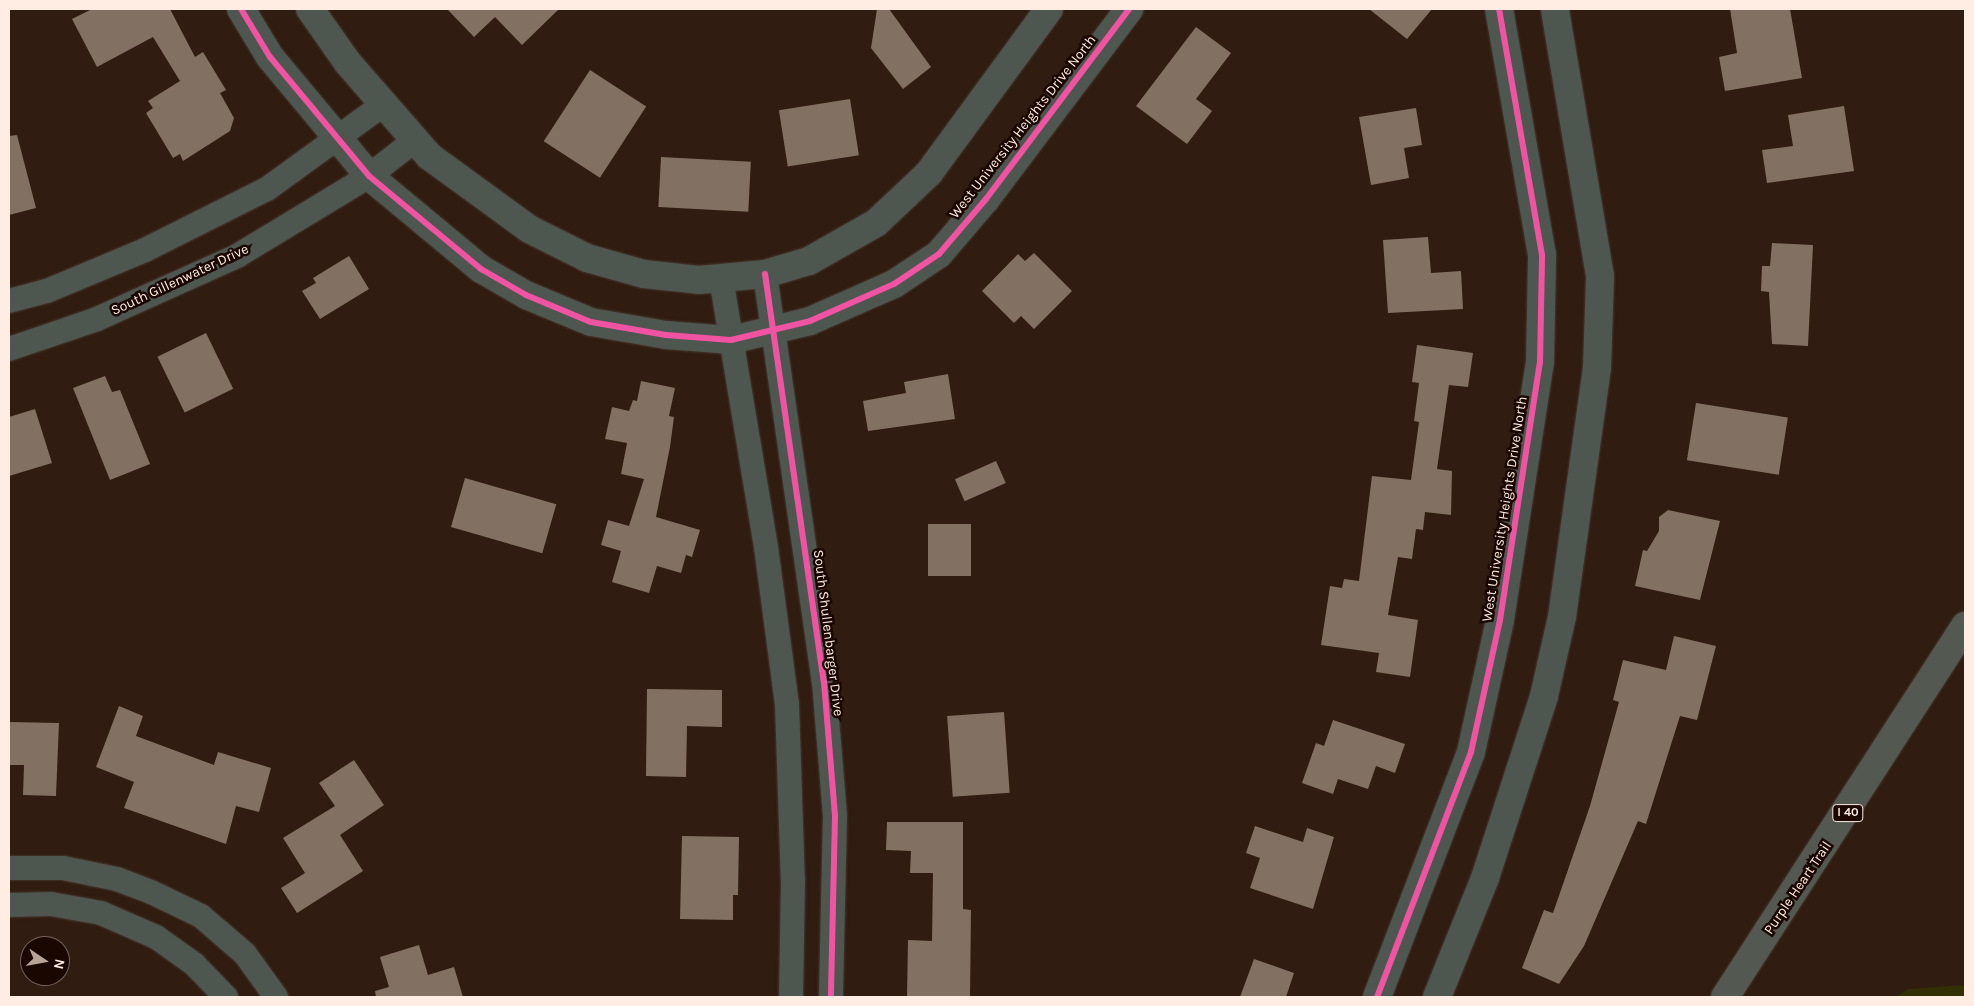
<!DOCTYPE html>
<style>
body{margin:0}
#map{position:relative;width:1974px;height:1006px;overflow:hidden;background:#301c10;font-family:Karla,sans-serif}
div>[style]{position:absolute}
.green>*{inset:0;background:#322f02}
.building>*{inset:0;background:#827162;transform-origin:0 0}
.roads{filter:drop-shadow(0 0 1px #46362c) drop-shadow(0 0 1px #46362c)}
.minor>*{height:24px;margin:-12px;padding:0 12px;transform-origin:12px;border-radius:12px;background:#4e5650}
.tertiary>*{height:28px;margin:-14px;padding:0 14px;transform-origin:14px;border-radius:14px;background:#4e5650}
.motorway>*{height:28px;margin:-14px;padding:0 14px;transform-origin:14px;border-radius:14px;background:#535950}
.cycleway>*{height:6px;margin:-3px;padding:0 3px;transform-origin:3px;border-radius:3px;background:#f153a3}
span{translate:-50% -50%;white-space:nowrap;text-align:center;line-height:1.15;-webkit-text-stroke:5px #1b0701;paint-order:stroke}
.shield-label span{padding:1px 4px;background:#1b0701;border:1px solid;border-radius:4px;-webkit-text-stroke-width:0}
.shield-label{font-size:12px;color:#ffece2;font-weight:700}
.street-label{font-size:14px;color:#ffece2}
.frame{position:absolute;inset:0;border:10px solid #ffece2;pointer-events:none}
.north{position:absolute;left:20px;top:936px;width:50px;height:50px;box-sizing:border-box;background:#1b0701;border:1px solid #76635b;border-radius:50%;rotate:102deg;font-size:14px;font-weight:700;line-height:20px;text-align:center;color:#ffece2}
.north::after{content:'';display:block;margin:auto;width:18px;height:22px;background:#b7a398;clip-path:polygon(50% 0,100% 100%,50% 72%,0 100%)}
</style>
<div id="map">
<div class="green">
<div style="clip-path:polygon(1965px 985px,1965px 997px,1896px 997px,1907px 989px)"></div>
</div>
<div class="building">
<div style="clip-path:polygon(92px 9px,170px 9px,195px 57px,203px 52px,226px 90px,220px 93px,234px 118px,230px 131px,183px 161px,180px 154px,173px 158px,146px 113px,153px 108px,148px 101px,180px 81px,153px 37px,97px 67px,72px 19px)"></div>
<div style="clip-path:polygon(447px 9px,559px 9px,522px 45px,495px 17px,474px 37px)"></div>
<div style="clip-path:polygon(877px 9px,889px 9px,931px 67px,903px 89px,871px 48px)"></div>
<div style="clip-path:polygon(1369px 9px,1432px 9px,1407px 39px)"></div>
<div style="clip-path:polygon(1730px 9px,1790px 9px,1802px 78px,1725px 91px,1719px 57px,1737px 53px)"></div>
<div style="clip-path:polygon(1196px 27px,1231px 53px,1196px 99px,1212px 111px,1187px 144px,1136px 106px)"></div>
<div style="left:590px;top:70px;width:67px;height:85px;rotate:33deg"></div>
<div style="left:850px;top:99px;width:57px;height:72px;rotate:81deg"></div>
<div style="clip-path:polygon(1844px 106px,1854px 171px,1767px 183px,1762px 150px,1793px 146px,1788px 115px)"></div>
<div style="clip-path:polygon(1416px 108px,1422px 145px,1404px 148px,1409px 178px,1371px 185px,1359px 117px)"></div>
<div style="clip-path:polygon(17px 135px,36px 208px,9px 215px,9px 136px)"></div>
<div style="left:661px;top:157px;width:90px;height:50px;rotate:3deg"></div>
<div style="clip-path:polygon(1428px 237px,1431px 273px,1461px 271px,1463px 309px,1388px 313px,1383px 240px)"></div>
<div style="clip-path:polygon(1772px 243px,1813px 245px,1808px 346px,1772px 344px,1769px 292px,1761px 291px,1762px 266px,1770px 266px)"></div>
<div style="clip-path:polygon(1034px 253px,1072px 291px,1034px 329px,1021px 316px,1014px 323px,982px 291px,1018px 254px,1025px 261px)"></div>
<div style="clip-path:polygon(349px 256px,369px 289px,320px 319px,302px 291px,316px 283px,313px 278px)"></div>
<div style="left:206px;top:333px;width:62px;height:54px;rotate:64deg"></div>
<div style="clip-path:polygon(1417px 345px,1473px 353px,1468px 387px,1449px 385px,1437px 469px,1452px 471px,1451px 515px,1425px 512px,1423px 530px,1416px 529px,1412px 559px,1398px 557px,1388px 615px,1418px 620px,1410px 677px,1376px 672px,1379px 653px,1321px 645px,1330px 586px,1342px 588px,1344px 579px,1359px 581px,1372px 476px,1411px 480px,1419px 422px,1414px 421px,1419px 383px,1412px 382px)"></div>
<div style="clip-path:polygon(948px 374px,955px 419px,868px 431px,863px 401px,906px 393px,904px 382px)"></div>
<div style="clip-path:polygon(105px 376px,112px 392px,120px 390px,150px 464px,110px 480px,73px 388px)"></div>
<div style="clip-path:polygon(641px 381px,675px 388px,669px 416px,674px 417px,670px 447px,656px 517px,700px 530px,692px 557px,686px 555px,681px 573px,657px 566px,649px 593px,612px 582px,621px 551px,601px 545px,608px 520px,629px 526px,644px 479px,621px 474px,627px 443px,605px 439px,612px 407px,629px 411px,633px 400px,637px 401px)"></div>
<div style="left:1696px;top:403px;width:93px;height:58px;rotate:9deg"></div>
<div style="clip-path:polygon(35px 409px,52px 463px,9px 476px,9px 417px)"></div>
<div style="left:996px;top:461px;width:24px;height:45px;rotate:66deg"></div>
<div style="left:465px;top:478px;width:95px;height:51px;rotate:16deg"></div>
<div style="clip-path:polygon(1668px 510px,1720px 521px,1700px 600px,1635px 586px,1643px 550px,1647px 551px,1659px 531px,1659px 517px)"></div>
<div style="left:928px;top:524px;width:43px;height:52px"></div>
<div style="clip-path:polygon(1674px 636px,1716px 646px,1697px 720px,1680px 716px,1646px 824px,1638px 821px,1584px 946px,1559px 984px,1522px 968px,1544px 910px,1553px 913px,1590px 806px,1619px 702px,1613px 700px,1623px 660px,1666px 670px)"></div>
<div style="clip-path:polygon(647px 689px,722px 690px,722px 727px,687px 726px,686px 777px,646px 776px)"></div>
<div style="clip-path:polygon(119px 706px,143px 716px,136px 736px,214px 765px,218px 752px,271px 768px,259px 812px,236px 806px,226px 844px,124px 808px,134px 782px,96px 767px)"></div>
<div style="left:1004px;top:712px;width:81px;height:57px;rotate:86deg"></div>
<div style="clip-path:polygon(1333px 720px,1405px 744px,1395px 773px,1376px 766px,1368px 789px,1338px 779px,1333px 794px,1302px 783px,1316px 743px,1324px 746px)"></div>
<div style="clip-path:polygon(9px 722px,59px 723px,56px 796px,23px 795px,24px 765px,9px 765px)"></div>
<div style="clip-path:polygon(354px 760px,384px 805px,340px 835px,363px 871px,297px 913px,281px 888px,305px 873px,283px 838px,335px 806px,319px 783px)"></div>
<div style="clip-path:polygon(887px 822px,963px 822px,963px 909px,971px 910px,970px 997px,907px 997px,908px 940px,932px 941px,933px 873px,910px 873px,911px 851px,886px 850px)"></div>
<div style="clip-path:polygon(1255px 826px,1303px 842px,1307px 828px,1334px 837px,1313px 909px,1250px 888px,1260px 858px,1246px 853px)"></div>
<div style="clip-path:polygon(682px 836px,739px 837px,738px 895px,733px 895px,733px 920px,680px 919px)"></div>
<div style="clip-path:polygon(419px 945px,428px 975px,454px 967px,463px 997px,376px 997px,375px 991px,389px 987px,380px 957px)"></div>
<div style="clip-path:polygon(1254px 959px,1294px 973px,1286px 997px,1240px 997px)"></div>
</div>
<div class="roads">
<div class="minor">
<div style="left:765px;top:274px;width:412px;rotate:81.8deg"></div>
<div style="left:824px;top:682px;width:134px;rotate:85.3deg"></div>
<div style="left:835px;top:816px;width:181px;rotate:91.3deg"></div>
<div style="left:721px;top:278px;width:273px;rotate:80.5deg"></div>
<div style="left:766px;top:547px;width:158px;rotate:82.4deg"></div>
<div style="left:787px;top:704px;width:177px;rotate:88.1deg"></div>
<div style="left:793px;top:881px;width:116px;rotate:91deg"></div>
<div style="left:9px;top:301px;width:39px;rotate:-15deg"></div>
<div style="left:47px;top:291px;width:106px;rotate:-22.7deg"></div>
<div style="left:145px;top:250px;width:136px;rotate:-26.6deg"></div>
<div style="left:267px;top:189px;width:145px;rotate:-36deg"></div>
<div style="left:9px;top:349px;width:93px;rotate:-18.8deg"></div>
<div style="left:97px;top:319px;width:154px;rotate:-24.2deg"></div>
<div style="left:237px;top:256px;width:154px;rotate:-31.2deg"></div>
<div style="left:369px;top:176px;width:58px;rotate:-38deg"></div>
<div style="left:9px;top:868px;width:54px"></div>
<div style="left:63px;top:868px;width:55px;rotate:11.5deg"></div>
<div style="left:117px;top:879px;width:36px;rotate:21deg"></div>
<div style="left:151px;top:892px;width:55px;rotate:25.6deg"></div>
<div style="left:201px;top:916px;width:58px;rotate:40.8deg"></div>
<div style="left:245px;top:954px;width:53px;rotate:54.2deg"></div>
<div style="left:9px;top:905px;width:42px;rotate:-1.4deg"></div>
<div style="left:51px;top:904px;width:51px;rotate:10.2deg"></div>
<div style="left:101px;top:913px;width:60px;rotate:23.6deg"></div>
<div style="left:156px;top:937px;width:47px;rotate:35.4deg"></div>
<div style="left:194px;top:964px;width:46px;rotate:45.9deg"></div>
</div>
<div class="tertiary">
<div style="left:241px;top:9px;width:56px;rotate:58.9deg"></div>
<div style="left:270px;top:57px;width:155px;rotate:50.2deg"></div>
<div style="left:369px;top:176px;width:146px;rotate:39.7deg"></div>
<div style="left:481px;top:269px;width:52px;rotate:30deg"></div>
<div style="left:526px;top:295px;width:70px;rotate:22.6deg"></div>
<div style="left:591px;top:322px;width:76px;rotate:9.8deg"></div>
<div style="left:666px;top:335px;width:65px;rotate:4.4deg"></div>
<div style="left:731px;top:340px;width:81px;rotate:-13.5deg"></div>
<div style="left:810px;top:321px;width:92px;rotate:-23.8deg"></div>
<div style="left:894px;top:284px;width:54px;rotate:-33.7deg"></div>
<div style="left:939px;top:254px;width:72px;rotate:-49.5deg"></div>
<div style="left:986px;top:199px;width:238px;rotate:-53deg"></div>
<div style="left:310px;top:9px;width:66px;rotate:54.9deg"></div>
<div style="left:348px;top:63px;width:123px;rotate:48.9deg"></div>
<div style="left:429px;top:156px;width:124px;rotate:36.1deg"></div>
<div style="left:529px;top:229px;width:65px;rotate:26.6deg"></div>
<div style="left:587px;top:258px;width:59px;rotate:15.7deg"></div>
<div style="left:644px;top:274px;width:55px;rotate:6.2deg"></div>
<div style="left:699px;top:280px;width:66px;rotate:-5.2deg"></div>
<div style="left:765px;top:274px;width:46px;rotate:-16.5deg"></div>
<div style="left:809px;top:261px;width:77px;rotate:-29.6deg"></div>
<div style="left:876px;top:223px;width:73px;rotate:-43.3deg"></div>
<div style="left:929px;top:173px;width:203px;rotate:-53.8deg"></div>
<div style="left:1377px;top:997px;width:262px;rotate:-69deg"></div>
<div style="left:1471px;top:752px;width:135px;rotate:-77.6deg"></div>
<div style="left:1500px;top:620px;width:260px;rotate:-81.2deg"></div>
<div style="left:1540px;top:363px;width:108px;rotate:-88.9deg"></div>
<div style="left:1542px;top:255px;width:250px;rotate:-99.9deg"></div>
<div style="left:1437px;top:997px;width:128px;rotate:-68deg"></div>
<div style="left:1485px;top:878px;width:191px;rotate:-72deg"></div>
<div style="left:1544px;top:696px;width:81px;rotate:-77.2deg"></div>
<div style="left:1562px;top:617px;width:251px;rotate:-82deg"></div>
<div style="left:1597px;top:368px;width:92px;rotate:-88.1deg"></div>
<div style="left:1600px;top:276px;width:271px;rotate:-99.6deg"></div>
</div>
<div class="motorway">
<div style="left:1725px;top:997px;width:442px;rotate:-57.1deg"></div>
</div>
</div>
<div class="cycleway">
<div style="left:241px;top:9px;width:56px;rotate:58.9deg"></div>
<div style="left:270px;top:57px;width:155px;rotate:50.2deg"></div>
<div style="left:369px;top:176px;width:146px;rotate:39.7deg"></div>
<div style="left:481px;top:269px;width:52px;rotate:30deg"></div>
<div style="left:526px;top:295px;width:70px;rotate:22.6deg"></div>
<div style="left:591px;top:322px;width:76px;rotate:9.8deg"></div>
<div style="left:666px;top:335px;width:65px;rotate:4.4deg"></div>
<div style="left:731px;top:340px;width:81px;rotate:-13.5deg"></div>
<div style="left:810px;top:321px;width:92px;rotate:-23.8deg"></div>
<div style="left:894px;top:284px;width:54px;rotate:-33.7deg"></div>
<div style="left:939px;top:254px;width:72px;rotate:-49.5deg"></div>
<div style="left:986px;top:199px;width:238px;rotate:-53deg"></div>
<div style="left:765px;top:274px;width:412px;rotate:81.8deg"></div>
<div style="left:824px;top:682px;width:134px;rotate:85.3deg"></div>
<div style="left:835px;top:816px;width:181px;rotate:91.3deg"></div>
<div style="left:1377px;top:997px;width:262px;rotate:-69deg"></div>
<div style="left:1471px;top:752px;width:135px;rotate:-77.6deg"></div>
<div style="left:1500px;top:620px;width:260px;rotate:-81.2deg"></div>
<div style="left:1540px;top:363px;width:108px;rotate:-88.9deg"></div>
<div style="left:1542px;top:255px;width:250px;rotate:-99.9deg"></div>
</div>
<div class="shield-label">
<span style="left:1848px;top:813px">I 40</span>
</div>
<div class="street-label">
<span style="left:1023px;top:127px;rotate:-52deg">West University Heights Drive North</span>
<span style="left:180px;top:280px;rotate:-25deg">South Gillenwater Drive</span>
<span style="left:1505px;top:509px;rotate:-81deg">West University Heights Drive North</span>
<span style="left:828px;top:633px;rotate:83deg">South Shullenbarger Drive</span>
<span style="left:1798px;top:888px;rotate:-56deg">Purple Heart Trail</span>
</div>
<div class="frame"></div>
<div class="north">N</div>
</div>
